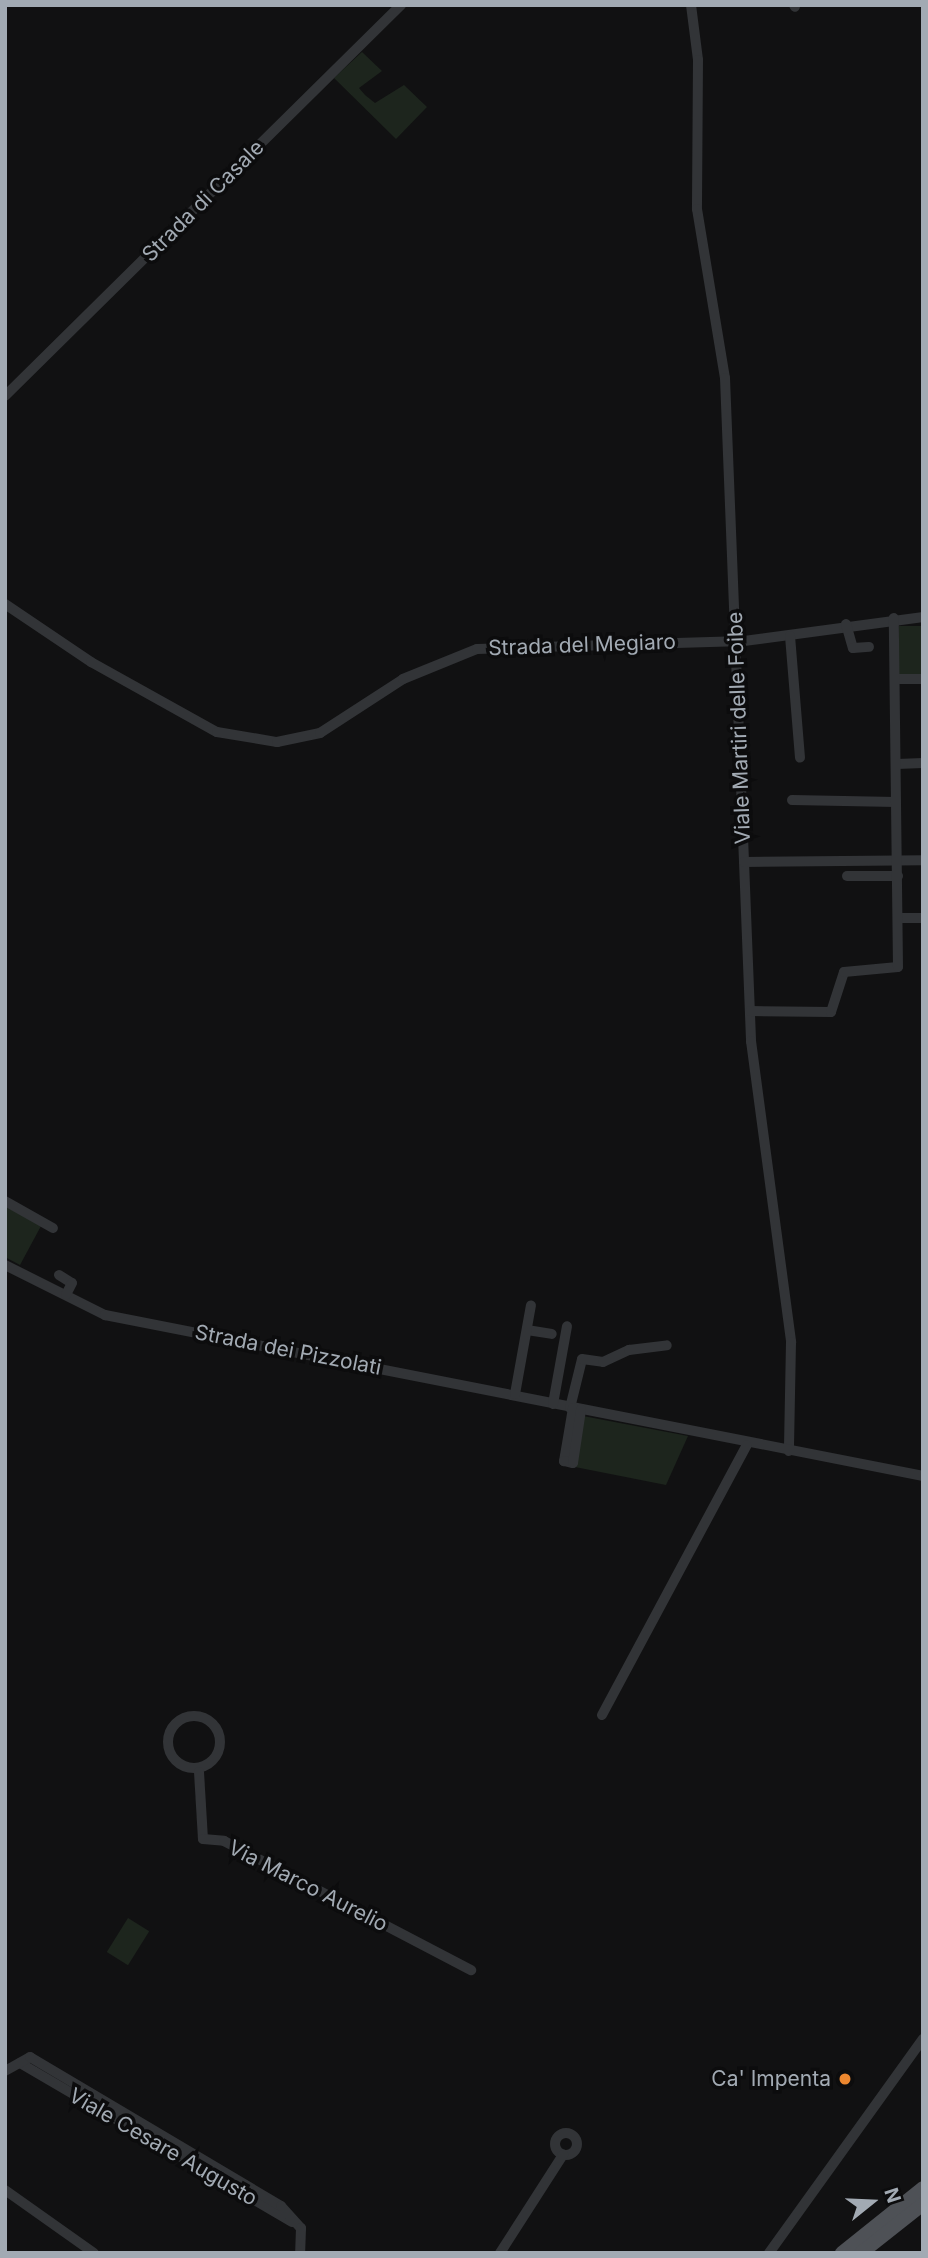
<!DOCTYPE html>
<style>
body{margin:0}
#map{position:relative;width:928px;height:2258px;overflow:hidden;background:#111112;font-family:Inter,sans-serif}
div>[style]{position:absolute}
.green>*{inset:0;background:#1d251d;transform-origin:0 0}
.minor>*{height:10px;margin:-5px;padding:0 5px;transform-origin:5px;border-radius:5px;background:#323437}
.minor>.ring{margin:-5px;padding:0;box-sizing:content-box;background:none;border:10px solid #323437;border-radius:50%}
.major>*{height:14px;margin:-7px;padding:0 7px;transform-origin:7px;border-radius:7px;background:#4e5156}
.dots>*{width:19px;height:19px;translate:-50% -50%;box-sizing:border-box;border:4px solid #0c0c0d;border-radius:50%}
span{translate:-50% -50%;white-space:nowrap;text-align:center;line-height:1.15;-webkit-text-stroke:7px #0c0c0d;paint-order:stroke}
.street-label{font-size:21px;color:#a2aab3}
.poi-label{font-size:21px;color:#a2aab3}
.right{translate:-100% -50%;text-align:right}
.frame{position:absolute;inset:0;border:7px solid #a2aab3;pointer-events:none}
.north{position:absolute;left:837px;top:2167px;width:70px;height:70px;-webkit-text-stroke:5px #0c0c0d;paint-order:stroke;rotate:72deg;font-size:19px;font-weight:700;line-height:28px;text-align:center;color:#a2aab3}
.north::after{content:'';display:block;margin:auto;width:24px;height:32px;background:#a2aab3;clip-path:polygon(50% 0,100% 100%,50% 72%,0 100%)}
</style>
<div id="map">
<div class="green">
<div style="clip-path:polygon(362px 52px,382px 71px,359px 88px,365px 95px,375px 103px,404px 85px,427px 107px,396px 139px,334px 78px)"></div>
<div style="left:923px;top:626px;width:48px;height:24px;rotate:90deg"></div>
<div style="clip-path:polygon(5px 1205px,41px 1226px,20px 1265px,5px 1257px)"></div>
<div style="clip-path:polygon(583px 1416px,688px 1436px,666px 1485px,575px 1467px)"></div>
<div style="left:128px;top:1918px;width:25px;height:40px;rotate:32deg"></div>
</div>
<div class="minor">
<div style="left:691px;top:5px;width:55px;rotate:82.7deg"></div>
<div style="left:698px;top:60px;width:149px;rotate:90.4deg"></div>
<div style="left:697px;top:209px;width:171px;rotate:80.6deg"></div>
<div style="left:725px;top:378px;width:664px;rotate:87.75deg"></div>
<div style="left:751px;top:1041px;width:304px;rotate:82.4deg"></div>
<div style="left:791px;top:1342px;width:109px;rotate:91.1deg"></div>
<div style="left:794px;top:5px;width:2px;rotate:63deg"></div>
<div style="left:5px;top:396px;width:557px;rotate:-44.64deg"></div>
<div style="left:5px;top:604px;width:104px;rotate:34deg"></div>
<div style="left:91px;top:662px;width:144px;rotate:29.1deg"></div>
<div style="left:217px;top:732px;width:61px;rotate:9.5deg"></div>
<div style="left:277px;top:742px;width:44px;rotate:-11.8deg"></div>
<div style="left:320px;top:733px;width:99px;rotate:-33deg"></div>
<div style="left:403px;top:679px;width:80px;rotate:-22.1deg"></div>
<div style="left:477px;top:649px;width:267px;rotate:-1.7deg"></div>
<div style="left:744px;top:641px;width:181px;rotate:-7.6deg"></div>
<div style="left:846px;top:624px;width:25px;rotate:74deg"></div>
<div style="left:853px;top:648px;width:16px;rotate:-4deg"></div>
<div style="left:790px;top:636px;width:122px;rotate:85.3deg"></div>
<div style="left:898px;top:679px;width:25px"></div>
<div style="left:897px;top:764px;width:26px;rotate:-2deg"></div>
<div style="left:792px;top:800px;width:104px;rotate:1.1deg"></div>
<div style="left:744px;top:862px;width:179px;rotate:-0.6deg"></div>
<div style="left:847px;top:876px;width:51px"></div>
<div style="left:899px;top:918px;width:24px"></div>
<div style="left:750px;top:1011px;width:81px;rotate:0.7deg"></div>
<div style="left:831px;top:1012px;width:42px;rotate:-72deg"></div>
<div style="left:844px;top:972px;width:54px;rotate:-5.3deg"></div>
<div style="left:898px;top:967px;width:349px;rotate:-90.7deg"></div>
<div style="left:5px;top:1201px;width:55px;rotate:29.4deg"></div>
<div style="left:5px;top:1265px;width:112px;rotate:26.6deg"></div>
<div style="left:105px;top:1315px;width:834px;rotate:11.13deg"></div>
<div style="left:59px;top:1275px;width:15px;rotate:32deg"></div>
<div style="left:72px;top:1283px;width:13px;rotate:117deg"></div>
<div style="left:527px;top:1330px;width:25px;rotate:9deg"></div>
<div style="left:515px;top:1394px;width:90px;rotate:-79.8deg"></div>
<div style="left:553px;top:1404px;width:79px;rotate:-79.8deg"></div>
<div style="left:570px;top:1408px;width:50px;rotate:-76.2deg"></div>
<div style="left:582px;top:1359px;width:21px;rotate:8deg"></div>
<div style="left:603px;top:1362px;width:29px;rotate:-25deg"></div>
<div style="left:629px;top:1350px;width:38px;rotate:-7deg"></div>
<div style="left:573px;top:1408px;width:54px;rotate:99.6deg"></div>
<div style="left:564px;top:1461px;width:9px;rotate:13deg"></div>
<div style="left:573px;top:1463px;width:54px;rotate:-81.4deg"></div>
<div style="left:602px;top:1715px;width:306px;rotate:-61.8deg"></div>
<div class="ring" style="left:168px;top:1716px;width:42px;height:42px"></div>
<div style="left:199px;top:1772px;width:67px;rotate:86.6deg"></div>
<div style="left:203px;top:1839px;width:21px;rotate:5deg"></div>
<div style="left:224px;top:1841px;width:279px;rotate:27.6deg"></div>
<div style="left:20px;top:2063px;width:315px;rotate:30.3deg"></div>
<div style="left:5px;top:2071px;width:29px;rotate:-29deg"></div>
<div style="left:30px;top:2057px;width:292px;rotate:30.7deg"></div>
<div style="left:281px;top:2206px;width:30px;rotate:48deg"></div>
<div style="left:301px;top:2228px;width:25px;rotate:92deg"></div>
<div class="ring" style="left:555px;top:2133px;width:12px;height:12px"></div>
<div style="left:5px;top:2190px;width:109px;rotate:35.3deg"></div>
<div style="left:500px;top:2253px;width:117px;rotate:-57.3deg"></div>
<div style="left:769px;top:2253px;width:264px;rotate:-54.3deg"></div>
</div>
<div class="major">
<div style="left:842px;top:2253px;width:104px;rotate:-38.7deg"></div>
<div style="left:861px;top:2253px;width:79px;rotate:-38.3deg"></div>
</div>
<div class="dots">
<div style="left:845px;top:2079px;background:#ec872f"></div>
</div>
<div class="street-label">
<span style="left:203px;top:201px;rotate:-45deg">Strada di Casale</span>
<span style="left:582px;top:645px;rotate:-2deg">Strada del Megiaro</span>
<span style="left:739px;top:728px;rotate:-92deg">Viale Martiri delle Foibe</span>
<span style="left:288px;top:1350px;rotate:11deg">Strada dei Pizzolati</span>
<span style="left:308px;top:1886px;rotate:27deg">Via Marco Aurelio</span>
<span style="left:163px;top:2147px;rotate:30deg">Viale Cesare Augusto</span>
</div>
<div class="poi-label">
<span class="right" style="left:831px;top:2079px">Ca' Impenta</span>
</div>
<div class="frame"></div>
<div class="north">N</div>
</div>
